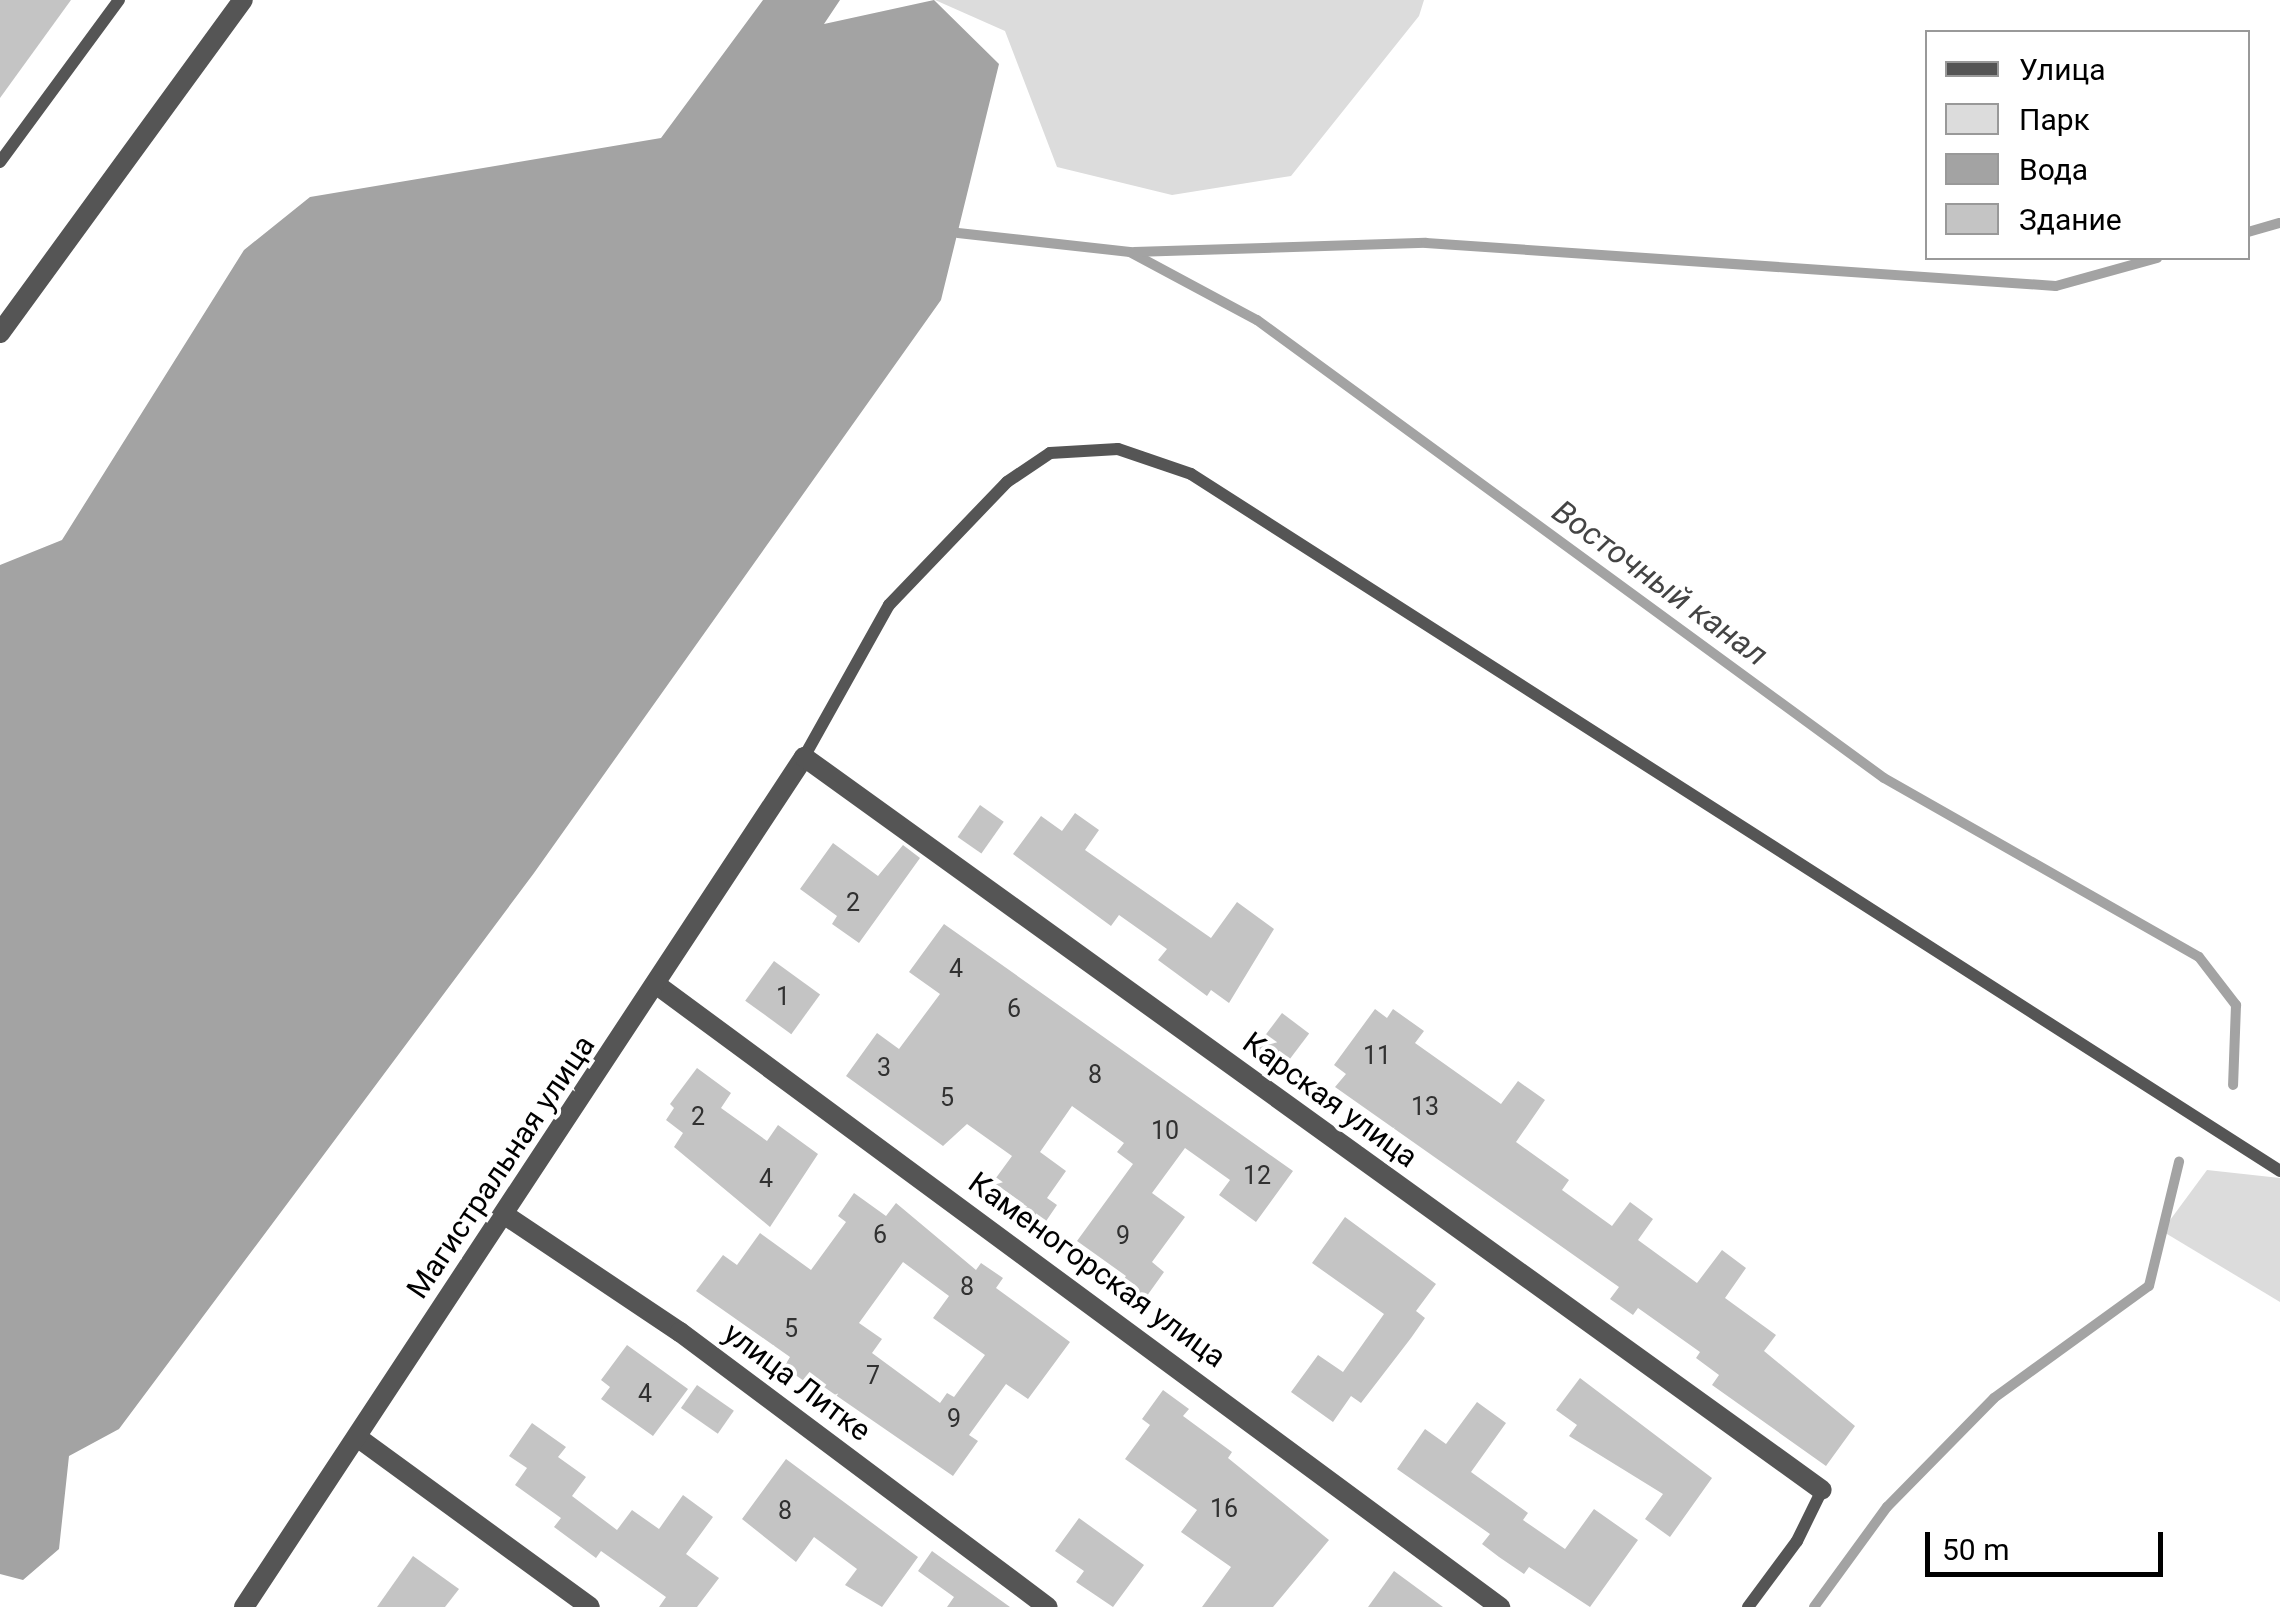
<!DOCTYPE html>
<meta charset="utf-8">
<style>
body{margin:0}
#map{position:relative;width:2280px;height:1607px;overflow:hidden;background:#fff;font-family:Roboto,sans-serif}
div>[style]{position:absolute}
.green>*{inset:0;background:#dcdcdc}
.water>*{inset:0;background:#a3a3a3}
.stream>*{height:10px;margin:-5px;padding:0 5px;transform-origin:5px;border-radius:5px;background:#a3a3a3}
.building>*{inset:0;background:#c4c4c4;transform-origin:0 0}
.lane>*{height:12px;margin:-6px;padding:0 6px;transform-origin:6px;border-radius:6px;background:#555}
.street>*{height:20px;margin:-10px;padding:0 10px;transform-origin:10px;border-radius:10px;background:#555}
span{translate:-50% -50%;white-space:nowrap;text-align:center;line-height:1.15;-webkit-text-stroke:8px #fff;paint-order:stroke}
.number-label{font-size:25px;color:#313131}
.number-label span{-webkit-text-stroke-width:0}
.street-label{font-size:30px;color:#000}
.water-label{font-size:32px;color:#444;font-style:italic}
.legend{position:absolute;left:1925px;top:30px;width:325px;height:230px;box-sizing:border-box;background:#fff;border:2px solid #999;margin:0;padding:12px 18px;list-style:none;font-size:30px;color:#000}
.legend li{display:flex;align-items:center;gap:20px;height:50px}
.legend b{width:50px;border:2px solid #999}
.scale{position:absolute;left:1925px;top:1532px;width:238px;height:45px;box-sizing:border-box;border:5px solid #000;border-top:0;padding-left:12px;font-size:30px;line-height:35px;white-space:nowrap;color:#000;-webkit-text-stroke:8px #fff;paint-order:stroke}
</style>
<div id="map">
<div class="green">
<div style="clip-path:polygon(935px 0,1424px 0,1419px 16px,1291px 176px,1172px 195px,1057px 167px,1005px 31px)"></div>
<div style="clip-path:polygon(2207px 1170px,2280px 1178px,2280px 1302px,2162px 1231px)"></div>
</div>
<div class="water">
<div style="clip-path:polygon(763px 0,840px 0,824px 24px,934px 0,999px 64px,941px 300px,534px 873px,119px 1429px,69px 1456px,59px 1549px,23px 1580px,0 1574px,0 565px,62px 540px,244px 250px,310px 197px,661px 138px)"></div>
</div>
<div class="stream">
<div style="left:2248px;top:232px;width:33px;rotate:-16deg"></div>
<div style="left:958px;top:233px;width:173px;rotate:6.3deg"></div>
<div style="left:1130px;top:252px;width:144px;rotate:28.2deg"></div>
<div style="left:1257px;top:320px;width:776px;rotate:36.15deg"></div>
<div style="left:1884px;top:778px;width:362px;rotate:29.6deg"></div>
<div style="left:2199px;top:957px;width:61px;rotate:52.4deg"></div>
<div style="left:2236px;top:1005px;width:80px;rotate:92.1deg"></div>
<div style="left:1134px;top:252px;width:292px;rotate:-1.8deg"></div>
<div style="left:1426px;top:243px;width:631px;rotate:3.9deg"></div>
<div style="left:2056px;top:286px;width:105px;rotate:-15.5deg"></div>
<div style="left:1814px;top:1607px;width:124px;rotate:-53.9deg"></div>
<div style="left:1887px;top:1507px;width:153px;rotate:-45.5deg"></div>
<div style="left:1994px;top:1398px;width:191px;rotate:-35.9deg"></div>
<div style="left:2149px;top:1286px;width:128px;rotate:-76.4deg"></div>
</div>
<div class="building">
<div style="clip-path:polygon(0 0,71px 0,0 98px)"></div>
<div style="left:980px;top:805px;width:29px;height:39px;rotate:35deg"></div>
<div style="clip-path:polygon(1075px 813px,1099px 830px,1085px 850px,1211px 938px,1237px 902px,1274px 929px,1229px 1003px,1211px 990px,1207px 996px,1158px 960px,1167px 949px,1119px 915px,1111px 926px,1013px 854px,1041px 816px,1062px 831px)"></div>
<div style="clip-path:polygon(833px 843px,878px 876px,903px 845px,920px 858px,859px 943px,832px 924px,837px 916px,800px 889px)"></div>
<div style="clip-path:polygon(944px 924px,1293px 1171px,1256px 1222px,1219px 1195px,1230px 1180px,1185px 1148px,1152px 1193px,1185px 1217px,1152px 1262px,1164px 1272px,1144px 1300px,1121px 1283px,1126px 1276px,1077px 1241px,1133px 1164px,1117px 1152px,1124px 1143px,1072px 1106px,1040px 1152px,1066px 1171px,1047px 1198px,1057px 1205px,1040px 1230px,1017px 1213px,1024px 1204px,993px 1182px,1012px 1156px,967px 1124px,943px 1146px,846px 1076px,877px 1033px,899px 1049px,940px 994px,909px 972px)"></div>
<div style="left:774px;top:961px;width:57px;height:49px;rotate:36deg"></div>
<div style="clip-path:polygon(1375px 1009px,1387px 1018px,1393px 1009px,1424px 1031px,1415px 1043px,1501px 1104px,1518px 1081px,1545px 1100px,1516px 1142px,1569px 1180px,1562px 1190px,1612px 1226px,1630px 1202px,1653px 1219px,1638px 1240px,1697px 1283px,1722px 1250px,1746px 1268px,1725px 1298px,1776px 1335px,1764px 1351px,1855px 1426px,1826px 1466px,1712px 1385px,1719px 1375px,1696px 1358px,1700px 1352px,1638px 1308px,1633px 1315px,1610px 1299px,1619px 1287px,1335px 1087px,1346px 1074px,1334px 1065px)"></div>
<div style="left:1282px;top:1013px;width:34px;height:44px;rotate:37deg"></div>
<div style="clip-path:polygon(697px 1068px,731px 1093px,721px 1108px,767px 1141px,778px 1125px,818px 1154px,770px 1227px,674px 1147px,683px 1133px,666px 1120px,674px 1108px,670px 1104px)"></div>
<div style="clip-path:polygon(evenodd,854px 1193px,886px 1216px,896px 1203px,976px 1270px,981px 1263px,1003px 1278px,996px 1288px,1070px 1342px,1028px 1399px,1006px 1384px,969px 1435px,978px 1441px,953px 1476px,808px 1376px,804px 1381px,784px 1367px,790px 1357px,696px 1291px,723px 1255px,737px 1265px,760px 1233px,811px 1270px,846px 1222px,838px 1216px,854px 1193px,903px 1262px,949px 1296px,933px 1318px,985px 1355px,954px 1397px,947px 1393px,940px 1403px,872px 1353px,882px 1339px,859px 1323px,903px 1262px)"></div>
<div style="clip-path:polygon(1345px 1217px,1436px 1284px,1416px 1311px,1425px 1318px,1411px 1338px,1361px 1403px,1351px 1396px,1333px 1422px,1291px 1392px,1318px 1355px,1343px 1372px,1384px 1314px,1312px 1263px)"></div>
<div style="clip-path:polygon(627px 1345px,688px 1389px,653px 1436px,601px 1399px,610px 1387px,601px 1380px)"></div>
<div style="clip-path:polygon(1580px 1378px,1712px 1478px,1670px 1537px,1645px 1519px,1663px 1494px,1569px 1436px,1577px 1425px,1556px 1410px)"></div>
<div style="left:697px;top:1385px;width:45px;height:28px;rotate:35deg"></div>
<div style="clip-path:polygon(1163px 1390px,1189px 1409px,1183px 1416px,1232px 1452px,1228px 1458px,1329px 1540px,1273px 1607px,1202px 1607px,1231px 1567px,1181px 1532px,1197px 1510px,1125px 1459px,1150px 1425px,1142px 1419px)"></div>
<div style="clip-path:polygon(1477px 1402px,1506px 1423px,1471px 1472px,1528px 1513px,1523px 1520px,1565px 1549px,1594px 1509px,1638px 1540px,1590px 1607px,1529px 1567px,1524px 1574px,1499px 1557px,1482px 1544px,1490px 1534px,1397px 1469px,1425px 1429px,1446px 1444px)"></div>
<div style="clip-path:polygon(532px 1423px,566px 1447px,558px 1457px,586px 1477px,572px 1496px,617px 1530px,632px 1510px,659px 1529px,683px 1495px,713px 1517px,686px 1554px,719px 1578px,697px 1607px,659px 1607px,666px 1597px,601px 1551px,596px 1558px,554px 1527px,561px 1518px,515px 1485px,527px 1468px,509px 1456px)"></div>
<div style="clip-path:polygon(786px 1459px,918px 1557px,882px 1607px,845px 1585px,857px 1569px,814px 1537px,796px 1562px,742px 1519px)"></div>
<div style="clip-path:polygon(1079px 1518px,1144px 1565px,1113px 1607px,1076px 1582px,1084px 1571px,1055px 1551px)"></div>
<div style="clip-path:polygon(932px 1551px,1010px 1607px,947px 1607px,954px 1597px,918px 1571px)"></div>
<div style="clip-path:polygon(413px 1556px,459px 1589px,445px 1607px,377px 1607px)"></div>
<div style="clip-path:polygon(1394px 1571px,1443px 1607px,1368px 1607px)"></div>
</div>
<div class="lane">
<div style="left:0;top:162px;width:201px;rotate:-53.7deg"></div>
<div style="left:804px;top:757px;width:174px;rotate:-60.8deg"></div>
<div style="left:889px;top:605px;width:170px;rotate:-46.2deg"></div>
<div style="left:1007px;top:482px;width:52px;rotate:-34deg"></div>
<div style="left:1050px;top:453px;width:68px;rotate:-3.4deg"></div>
<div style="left:1118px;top:449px;width:77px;rotate:18.9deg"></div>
<div style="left:1191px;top:474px;width:1293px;rotate:32.62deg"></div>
<div style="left:1748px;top:1607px;width:82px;rotate:-53.4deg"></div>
<div style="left:1797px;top:1541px;width:57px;rotate:-63.9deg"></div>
</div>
<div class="street">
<div style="left:0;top:333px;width:412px;rotate:-53.9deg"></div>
<div style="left:657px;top:985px;width:1048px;rotate:36.42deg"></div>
<div style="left:505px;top:1215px;width:211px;rotate:33.8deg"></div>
<div style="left:680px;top:1332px;width:459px;rotate:36.8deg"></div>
<div style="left:357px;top:1437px;width:288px;rotate:36.1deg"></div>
<div style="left:244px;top:1607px;width:1018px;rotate:-56.62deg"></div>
<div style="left:804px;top:757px;width:1254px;rotate:35.76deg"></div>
</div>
<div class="number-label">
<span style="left:853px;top:903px">2</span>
<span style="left:956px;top:969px">4</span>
<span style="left:783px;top:997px">1</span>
<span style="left:1014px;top:1009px">6</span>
<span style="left:1377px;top:1056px">11</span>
<span style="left:884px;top:1068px">3</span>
<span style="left:1095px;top:1075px">8</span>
<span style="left:947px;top:1098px">5</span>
<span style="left:1425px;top:1107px">13</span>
<span style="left:698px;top:1117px">2</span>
<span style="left:1165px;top:1131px">10</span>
<span style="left:1257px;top:1176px">12</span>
<span style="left:766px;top:1179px">4</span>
<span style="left:880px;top:1235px">6</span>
<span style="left:1123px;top:1236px">9</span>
<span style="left:967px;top:1287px">8</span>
<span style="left:791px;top:1329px">5</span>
<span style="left:873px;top:1376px">7</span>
<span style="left:645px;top:1394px">4</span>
<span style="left:954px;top:1419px">9</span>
<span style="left:1224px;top:1509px">16</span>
<span style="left:785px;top:1511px">8</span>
</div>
<div class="street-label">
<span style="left:1330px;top:1100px;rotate:36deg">Карская улица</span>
<span style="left:501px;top:1167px;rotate:-56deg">Магистральная улица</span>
<span style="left:1097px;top:1270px;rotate:36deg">Каменогорская улица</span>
<span style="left:797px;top:1382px;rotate:37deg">улица Литке</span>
</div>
<div class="water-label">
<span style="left:1660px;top:583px;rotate:36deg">Восточный канал</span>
</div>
<ul class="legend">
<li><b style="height:12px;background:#555"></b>Улица</li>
<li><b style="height:28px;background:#dcdcdc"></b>Парк</li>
<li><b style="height:28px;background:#a3a3a3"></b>Вода</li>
<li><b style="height:28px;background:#c4c4c4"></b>Здание</li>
</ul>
<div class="scale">50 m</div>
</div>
